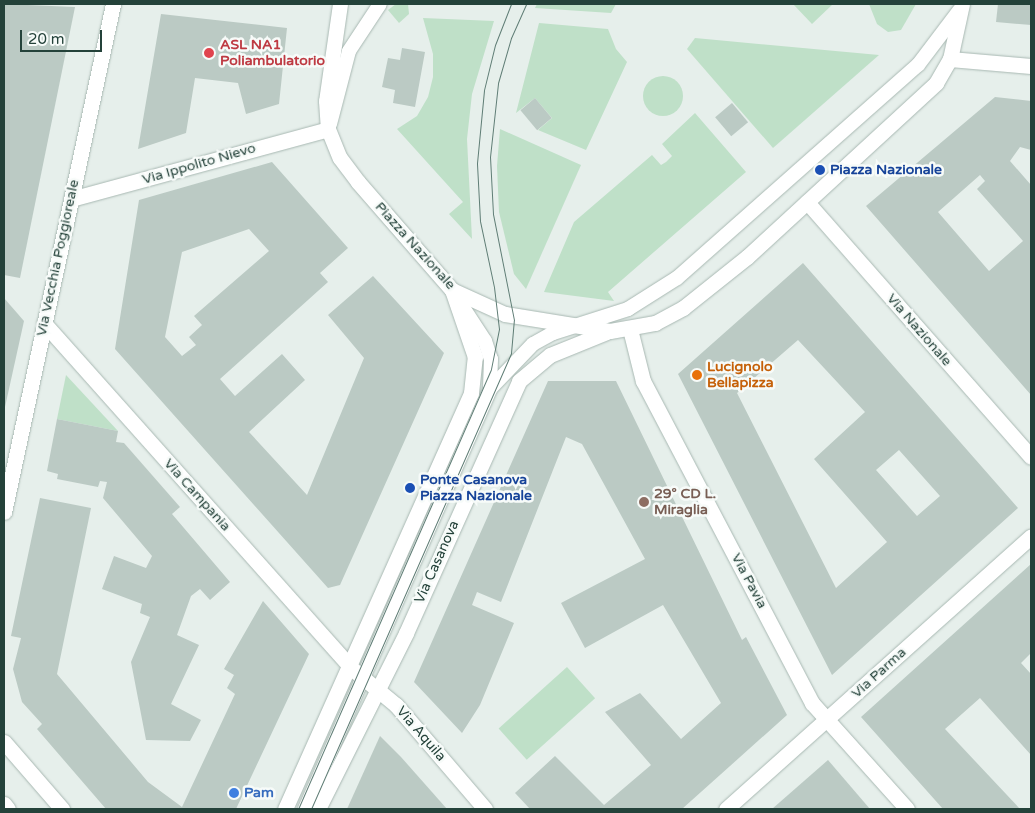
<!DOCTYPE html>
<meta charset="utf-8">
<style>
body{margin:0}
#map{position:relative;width:1035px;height:813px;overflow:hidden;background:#e6efeb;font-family:"Varela Round",sans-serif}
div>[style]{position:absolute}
.green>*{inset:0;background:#bfe0c8;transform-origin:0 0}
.round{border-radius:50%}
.building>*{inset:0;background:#bbcac4;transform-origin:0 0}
.roads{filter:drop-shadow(0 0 1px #a8b8b2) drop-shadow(0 0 1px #a8b8b2)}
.service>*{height:14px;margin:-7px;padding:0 7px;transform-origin:7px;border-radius:7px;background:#fff}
.minor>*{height:15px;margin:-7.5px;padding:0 7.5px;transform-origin:7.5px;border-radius:7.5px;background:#fff}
.secondary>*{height:15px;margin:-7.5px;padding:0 7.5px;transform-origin:7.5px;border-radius:7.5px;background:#fff}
.tram>*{height:1px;margin:-0.5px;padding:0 0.5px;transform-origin:0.5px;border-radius:0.5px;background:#5f7d75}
.dots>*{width:14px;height:14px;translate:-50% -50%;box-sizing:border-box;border:2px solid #f7fbf9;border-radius:50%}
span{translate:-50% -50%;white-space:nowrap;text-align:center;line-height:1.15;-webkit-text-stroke:5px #f7fbf9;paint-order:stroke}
.health-label{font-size:14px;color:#be3a42;font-weight:700}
.left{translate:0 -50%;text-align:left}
.street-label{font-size:14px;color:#24423a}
.transit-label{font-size:14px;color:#164399;font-weight:700}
.food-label{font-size:14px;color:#c56008;font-weight:700}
.education-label{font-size:14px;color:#785e54;font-weight:700}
.shop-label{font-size:14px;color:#366cbe;font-weight:700}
.frame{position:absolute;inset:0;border:5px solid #24423a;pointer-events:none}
.scale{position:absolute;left:20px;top:30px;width:82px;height:22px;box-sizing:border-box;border:2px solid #24423a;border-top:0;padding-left:6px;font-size:15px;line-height:18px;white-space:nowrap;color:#24423a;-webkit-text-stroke:4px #f7fbf9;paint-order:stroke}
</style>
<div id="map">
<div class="green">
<div style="clip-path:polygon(396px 4px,408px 4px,409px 14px,399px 23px,388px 10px)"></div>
<div style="clip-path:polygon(537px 4px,616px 4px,611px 13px,535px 8px)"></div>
<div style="clip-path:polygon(793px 4px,833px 4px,812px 24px)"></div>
<div style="clip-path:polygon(869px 4px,916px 4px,901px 30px,888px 32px,877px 24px)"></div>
<div style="clip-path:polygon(423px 18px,494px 21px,472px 94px,467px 139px,472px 239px,449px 214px,463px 202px,397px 129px,417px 116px,428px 97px,433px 77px,433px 54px)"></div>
<div style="clip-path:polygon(539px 23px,608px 29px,616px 49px,627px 62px,586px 150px,538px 130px,552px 118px,535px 98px,516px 113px)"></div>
<div style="clip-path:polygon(695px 38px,879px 55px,773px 148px,687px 49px)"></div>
<div class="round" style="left:643px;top:76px;width:40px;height:40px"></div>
<div style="clip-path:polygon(695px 113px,746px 172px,608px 292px,614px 301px,544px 292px,574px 222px,652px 155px,661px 165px,666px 162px,672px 156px,662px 144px)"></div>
<div style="clip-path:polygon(500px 129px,581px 165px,526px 289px,514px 274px,499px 212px,497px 166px)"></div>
<div style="clip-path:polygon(66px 375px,118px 431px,57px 419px)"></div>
<div style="left:567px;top:667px;width:42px;height:92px;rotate:48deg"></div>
</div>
<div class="building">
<div style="clip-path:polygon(4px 4px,75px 7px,20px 278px,4px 275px)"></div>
<div style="clip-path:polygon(998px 4px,1031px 4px,1031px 25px,996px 22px)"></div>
<div style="clip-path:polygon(161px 14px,287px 28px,279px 104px,246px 114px,238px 83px,195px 78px,186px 133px,138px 149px)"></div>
<div style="clip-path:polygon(402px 48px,425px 52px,415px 107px,393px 103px,395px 90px,382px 87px,388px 58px,400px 60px)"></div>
<div style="clip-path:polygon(evenodd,995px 97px,1031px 101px,1031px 150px,1020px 147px,1010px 161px,1031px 185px,1031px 395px,866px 206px,995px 97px,980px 175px,985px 181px,977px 189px,1023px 241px,989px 271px,938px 212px,980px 175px)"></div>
<div style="left:535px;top:98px;width:26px;height:19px;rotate:50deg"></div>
<div style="left:732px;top:103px;width:25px;height:22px;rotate:50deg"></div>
<div style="clip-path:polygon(evenodd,272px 162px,348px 248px,320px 273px,328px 282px,220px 379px,235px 396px,282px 354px,305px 380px,249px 432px,307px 495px,364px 358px,328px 315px,373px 276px,444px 353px,340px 585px,328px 588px,115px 349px,139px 200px,272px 162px,249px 229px,269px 251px,194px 316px,202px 325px,189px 337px,196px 345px,182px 356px,165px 337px,182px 252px,249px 229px)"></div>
<div style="clip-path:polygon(evenodd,803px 263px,1018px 508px,832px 675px,678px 374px,803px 263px,798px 340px,865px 412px,814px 459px,887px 542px,836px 588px,737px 393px,798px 340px,803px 263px,899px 450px,940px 496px,917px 516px,876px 470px,899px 450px)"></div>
<div style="clip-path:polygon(4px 298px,24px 321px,5px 407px,4px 407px)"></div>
<div style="clip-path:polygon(548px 381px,616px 381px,742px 640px,746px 637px,787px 715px,682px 809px,530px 809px,515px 793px,555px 756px,604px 805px,651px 765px,605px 712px,640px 693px,681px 739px,721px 703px,663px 605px,585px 648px,561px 603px,645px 559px,582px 444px,566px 437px,501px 602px,477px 592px,472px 605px,514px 623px,480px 705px,462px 733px,414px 682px)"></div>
<div style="clip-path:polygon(57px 419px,118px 431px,116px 442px,124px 443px,180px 507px,172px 514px,230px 582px,210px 600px,200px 589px,191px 596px,177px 635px,199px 645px,171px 704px,201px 720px,190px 741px,146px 740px,131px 662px,150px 617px,140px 613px,142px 604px,102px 589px,114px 556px,146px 568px,152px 556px,103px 498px,107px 482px,100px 481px,98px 487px,57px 479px,58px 474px,47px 471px)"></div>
<div style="clip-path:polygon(40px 498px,91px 508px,57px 674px,148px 782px,182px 807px,235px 694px,227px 688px,234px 675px,224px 669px,263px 601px,309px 654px,236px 809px,106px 809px,37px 729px,42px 724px,22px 702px,13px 669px,21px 638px,11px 636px)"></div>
<div style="clip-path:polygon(1031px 564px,1031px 653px,1021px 663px,1031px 674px,1031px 755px,980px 698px,945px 729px,1020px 809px,943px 809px,861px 717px)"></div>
<div style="clip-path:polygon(380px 736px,401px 757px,447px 809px,347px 809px)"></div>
<div style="clip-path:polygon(828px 760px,870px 809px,772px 809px)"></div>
</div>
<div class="roads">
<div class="service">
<div style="left:330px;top:124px;width:75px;rotate:-75.4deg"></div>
<div style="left:349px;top:51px;width:56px;rotate:-56.6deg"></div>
<div style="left:455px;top:295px;width:55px;rotate:56.9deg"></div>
<div style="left:485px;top:341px;width:19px;rotate:72deg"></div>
<div style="left:491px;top:359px;width:30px;rotate:92deg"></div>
<div style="left:305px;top:809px;width:459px;rotate:-66.2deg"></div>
<div style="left:490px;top:389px;width:62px;rotate:-46.3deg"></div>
<div style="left:533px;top:344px;width:23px;rotate:-29deg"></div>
<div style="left:553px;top:333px;width:79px;rotate:-17.7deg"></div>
<div style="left:628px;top:309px;width:58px;rotate:-32.3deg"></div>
<div style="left:677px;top:278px;width:322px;rotate:-41.5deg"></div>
<div style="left:918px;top:65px;width:68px;rotate:-52.8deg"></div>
</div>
<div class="minor">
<div style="left:950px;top:59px;width:81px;rotate:4.9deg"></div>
<div style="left:71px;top:199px;width:266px;rotate:-15.2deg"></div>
<div style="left:807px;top:202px;width:339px;rotate:48.7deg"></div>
<div style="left:44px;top:323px;width:460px;rotate:48.3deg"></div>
<div style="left:350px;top:667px;width:60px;rotate:39.6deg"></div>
<div style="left:396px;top:705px;width:137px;rotate:49.4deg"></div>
<div style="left:630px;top:329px;width:54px;rotate:76deg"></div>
<div style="left:643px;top:381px;width:364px;rotate:62.3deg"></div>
<div style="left:812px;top:703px;width:142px;rotate:48.1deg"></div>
<div style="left:4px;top:512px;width:520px;rotate:-77.89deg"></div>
<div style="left:726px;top:809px;width:409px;rotate:-41.8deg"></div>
</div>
<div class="secondary">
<div style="left:340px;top:4px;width:98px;rotate:98.2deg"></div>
<div style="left:326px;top:101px;width:28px;rotate:86deg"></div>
<div style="left:328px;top:129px;width:31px;rotate:68deg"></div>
<div style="left:340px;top:158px;width:30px;rotate:53deg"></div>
<div style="left:358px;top:182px;width:143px;rotate:49deg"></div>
<div style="left:452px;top:290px;width:58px;rotate:24.4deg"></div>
<div style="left:505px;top:314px;width:106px;rotate:9.2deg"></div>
<div style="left:610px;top:331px;width:46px;rotate:-10.1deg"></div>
<div style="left:655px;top:323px;width:32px;rotate:-28deg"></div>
<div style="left:683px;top:308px;width:82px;rotate:-38.6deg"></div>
<div style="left:747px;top:257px;width:257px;rotate:-42.6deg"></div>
<div style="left:936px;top:83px;width:28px;rotate:-60deg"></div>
<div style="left:950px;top:59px;width:56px;rotate:-77.7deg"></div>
<div style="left:4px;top:742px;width:89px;rotate:49.1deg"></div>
<div style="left:4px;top:804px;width:6px;rotate:51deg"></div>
<div style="left:285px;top:809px;width:456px;rotate:-65.9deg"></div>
<div style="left:471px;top:393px;width:36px;rotate:-84deg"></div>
<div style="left:475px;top:357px;width:71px;rotate:-108.9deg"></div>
<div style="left:318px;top:809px;width:197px;rotate:-63.4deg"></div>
<div style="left:406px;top:633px;width:276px;rotate:-65.8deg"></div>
<div style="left:519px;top:381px;width:40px;rotate:-40deg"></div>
<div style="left:550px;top:355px;width:61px;rotate:-22deg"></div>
</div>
</div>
<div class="tram">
<div style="left:298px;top:809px;width:480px;rotate:-66.3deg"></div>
<div style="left:491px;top:369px;width:41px;rotate:-78.7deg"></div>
<div style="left:499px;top:329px;width:42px;rotate:-96.8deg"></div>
<div style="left:494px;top:287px;width:67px;rotate:-102deg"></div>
<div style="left:480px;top:221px;width:58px;rotate:-93deg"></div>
<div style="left:477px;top:163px;width:73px;rotate:-84.5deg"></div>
<div style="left:484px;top:90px;width:46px;rotate:-76.3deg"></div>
<div style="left:495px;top:45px;width:44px;rotate:-68.7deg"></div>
<div style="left:311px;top:809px;width:498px;rotate:-66.3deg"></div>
<div style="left:511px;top:353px;width:33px;rotate:-85deg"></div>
<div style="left:514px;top:320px;width:108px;rotate:-101.2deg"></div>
<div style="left:493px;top:214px;width:57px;rotate:-93deg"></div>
<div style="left:490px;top:157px;width:74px;rotate:-83.8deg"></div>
<div style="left:498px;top:83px;width:47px;rotate:-73.9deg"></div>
<div style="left:511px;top:38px;width:37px;rotate:-66deg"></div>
</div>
<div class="dots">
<div style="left:209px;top:53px;background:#e0444e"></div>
<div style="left:820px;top:170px;background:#1a4fb4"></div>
<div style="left:697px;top:375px;background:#e8710a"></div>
<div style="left:410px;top:488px;background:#1a4fb4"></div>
<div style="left:644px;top:502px;background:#8d6e63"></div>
<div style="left:234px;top:793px;background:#3f7fe0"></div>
</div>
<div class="health-label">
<span class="left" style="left:220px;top:53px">ASL NA1<br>Poliambulatorio</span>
</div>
<div class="street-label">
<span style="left:199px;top:164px;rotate:-16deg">Via Ippolito Nievo</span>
<span style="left:415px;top:246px;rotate:48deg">Piazza Nazionale</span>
<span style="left:58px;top:258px;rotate:-78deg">Via Vecchia Poggioreale</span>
<span style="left:919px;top:330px;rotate:49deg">Via Nazionale</span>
<span style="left:197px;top:495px;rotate:48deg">Via Campania</span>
<span style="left:437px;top:562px;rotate:-66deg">Via Casanova</span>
<span style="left:749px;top:581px;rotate:62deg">Via Pavia</span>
<span style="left:879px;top:673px;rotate:-42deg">Via Parma</span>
<span style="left:421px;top:734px;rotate:49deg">Via Aquila</span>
</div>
<div class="transit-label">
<span class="left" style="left:830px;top:170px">Piazza Nazionale</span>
<span class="left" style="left:420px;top:488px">Ponte Casanova<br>Piazza Nazionale</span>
</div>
<div class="food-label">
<span class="left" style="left:707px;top:375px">Lucignolo<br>Bellapizza</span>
</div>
<div class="education-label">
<span class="left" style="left:654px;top:502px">29° CD L.<br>Miraglia</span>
</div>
<div class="shop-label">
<span class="left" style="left:244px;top:793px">Pam</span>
</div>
<div class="frame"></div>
<div class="scale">20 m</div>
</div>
